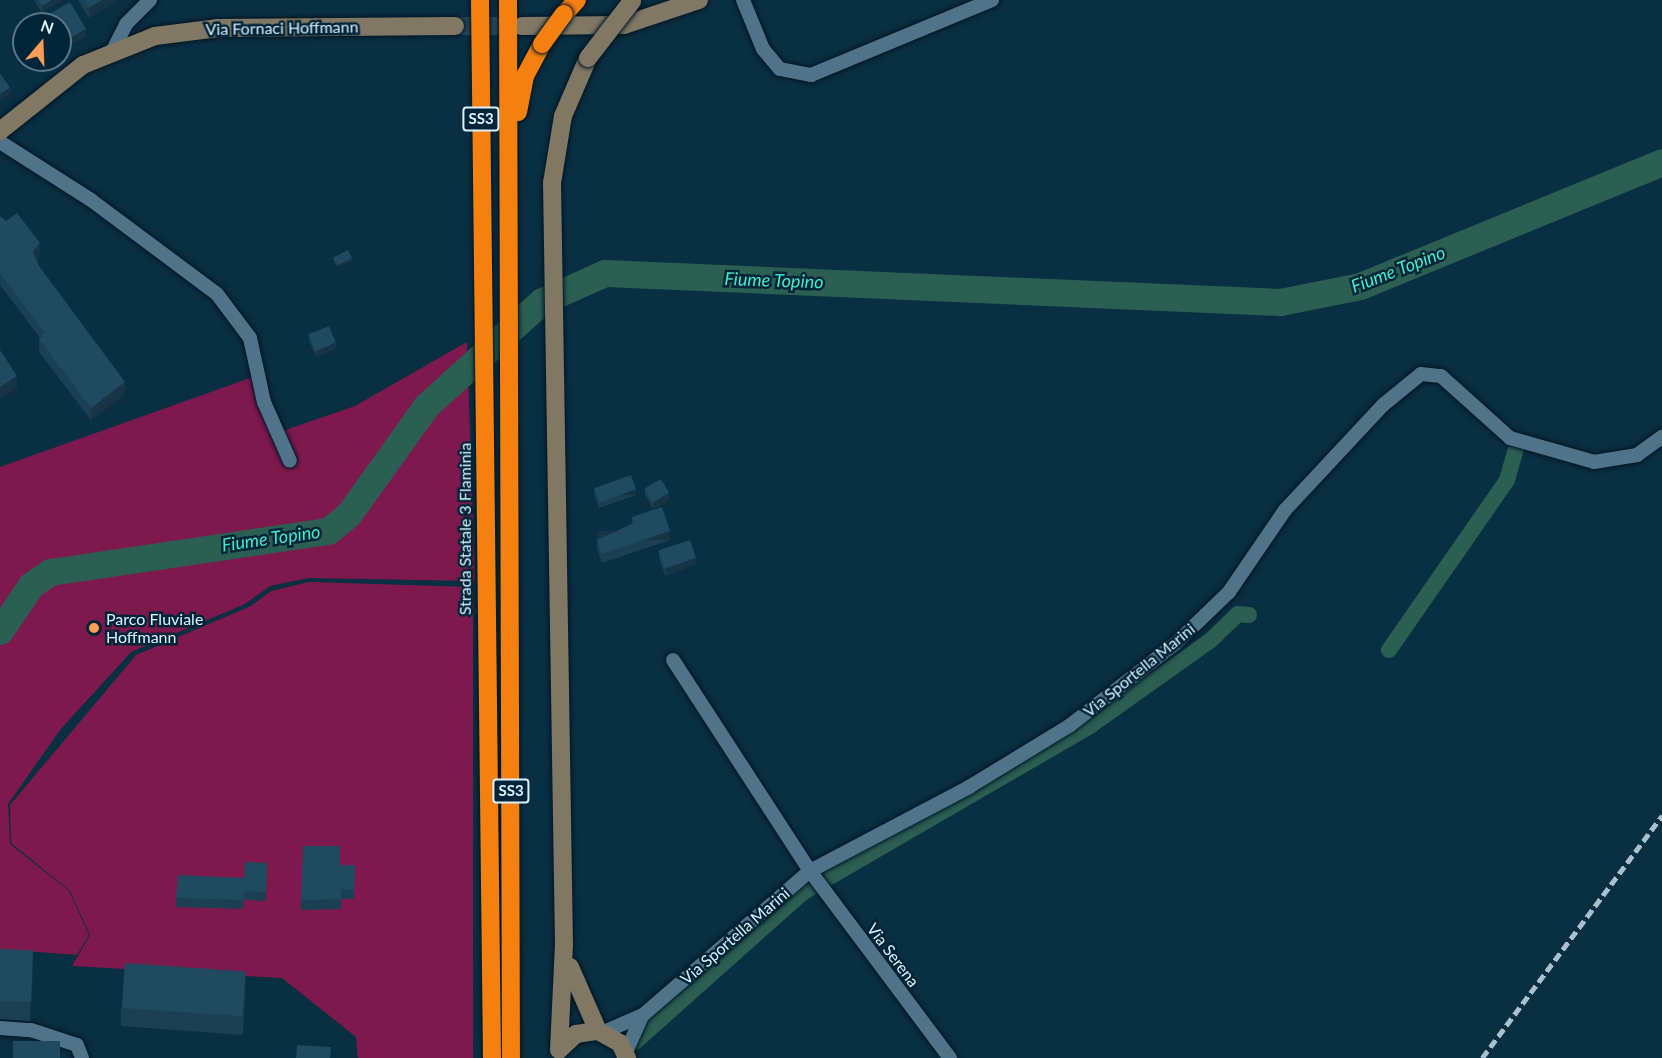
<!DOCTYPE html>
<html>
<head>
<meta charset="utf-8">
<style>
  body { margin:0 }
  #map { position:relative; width:1662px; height:1058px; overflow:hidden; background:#092f42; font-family:Lato,sans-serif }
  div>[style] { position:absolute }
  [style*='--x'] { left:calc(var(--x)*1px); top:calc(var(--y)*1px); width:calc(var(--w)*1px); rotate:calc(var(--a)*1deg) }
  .green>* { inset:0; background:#7e194d }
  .canal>* { height:16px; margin:-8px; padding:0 8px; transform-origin:8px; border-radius:8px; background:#2b5f52 }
  .river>* { height:27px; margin:-13.5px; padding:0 13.5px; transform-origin:13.5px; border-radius:13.5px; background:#2b5f52 }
  .secondary-tunnel>* { height:18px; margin-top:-9px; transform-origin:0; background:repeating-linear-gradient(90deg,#294c5e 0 18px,transparent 0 27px) }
  .roads { filter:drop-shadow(0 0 2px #001724) drop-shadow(0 0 2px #001724) }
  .street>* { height:14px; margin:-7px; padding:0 7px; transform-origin:7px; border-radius:7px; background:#4f748a }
  .secondary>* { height:18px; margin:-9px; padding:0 9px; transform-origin:9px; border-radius:9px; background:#807865 }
  .highway>* { height:18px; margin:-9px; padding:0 9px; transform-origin:9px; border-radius:9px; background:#f48010 }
  .rail>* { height:4.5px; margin-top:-2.25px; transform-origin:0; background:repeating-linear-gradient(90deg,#a9c1cf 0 9px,transparent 0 13.5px) }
  .bridges { filter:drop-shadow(0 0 2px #001724) drop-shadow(0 0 2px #001724) }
  .secondary-bridge>* { height:18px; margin:-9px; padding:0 9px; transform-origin:9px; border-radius:9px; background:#807865 }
  .highway-bridge>* { height:18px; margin:-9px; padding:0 9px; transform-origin:9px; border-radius:9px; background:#f48010 }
  .wall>* { inset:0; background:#1b4053 }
  .shaded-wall>* { inset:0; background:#163443; transform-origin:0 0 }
  .building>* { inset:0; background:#1f4a60; transform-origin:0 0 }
  .dots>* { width:16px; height:16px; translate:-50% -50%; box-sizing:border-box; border:3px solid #002538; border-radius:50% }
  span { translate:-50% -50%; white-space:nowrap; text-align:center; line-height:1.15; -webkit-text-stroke:5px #002538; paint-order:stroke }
  .shield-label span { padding:2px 4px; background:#002538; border:2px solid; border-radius:4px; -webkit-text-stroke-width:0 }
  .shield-label { font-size:15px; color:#ddf1fd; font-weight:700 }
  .street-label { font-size:16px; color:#ddf1fd }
  .poi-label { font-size:16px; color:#ddf1fd }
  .left { translate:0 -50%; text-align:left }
  .water-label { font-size:18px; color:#41ebc7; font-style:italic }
  .north { position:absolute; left:12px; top:12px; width:60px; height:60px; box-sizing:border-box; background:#002538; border:2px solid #587787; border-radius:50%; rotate:19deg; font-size:16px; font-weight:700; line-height:24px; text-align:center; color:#ddf1fd }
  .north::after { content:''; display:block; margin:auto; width:21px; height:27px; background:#fd9c56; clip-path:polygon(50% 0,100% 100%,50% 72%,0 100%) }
</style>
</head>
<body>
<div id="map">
  <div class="green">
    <i style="clip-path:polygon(467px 342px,475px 581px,309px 578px,270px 586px,245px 604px,131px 652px,60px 730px,8px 804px,10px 844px,69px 891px,89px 935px,77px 955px,0 949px,0 467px,253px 377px,271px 435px,355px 406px)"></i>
    <i style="clip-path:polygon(309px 582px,473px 587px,473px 1058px,358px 1058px,356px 1037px,282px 978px,72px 966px,90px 935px,70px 891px,11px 843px,10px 805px,136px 655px,251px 606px,271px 591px)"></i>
  </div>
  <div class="canal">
    <i style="--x:1389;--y:650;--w:207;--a:-55.2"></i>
    <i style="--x:1507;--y:480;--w:32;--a:-74"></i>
    <i style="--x:635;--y:1042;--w:224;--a:-41.7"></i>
    <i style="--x:802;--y:893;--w:333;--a:-30.1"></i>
    <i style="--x:1090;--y:726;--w:148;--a:-35.4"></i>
    <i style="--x:1211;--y:640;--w:37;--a:-44"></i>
    <i style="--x:1238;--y:614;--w:11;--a:5"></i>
  </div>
  <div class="river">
    <i style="--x:0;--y:631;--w:55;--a:-56"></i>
    <i style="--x:31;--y:585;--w:23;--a:-34"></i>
    <i style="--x:50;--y:572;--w:281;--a:-8.4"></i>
    <i style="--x:328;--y:531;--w:26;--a:-39"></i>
    <i style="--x:348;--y:515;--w:134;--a:-54.4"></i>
    <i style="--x:426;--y:406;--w:156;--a:-42.2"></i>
    <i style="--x:542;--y:301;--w:69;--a:-24"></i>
    <i style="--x:605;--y:273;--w:676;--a:2.46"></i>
    <i style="--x:1280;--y:302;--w:82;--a:-11.3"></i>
    <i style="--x:1360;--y:286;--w:326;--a:-22.3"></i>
  </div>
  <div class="secondary-tunnel">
    <i style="--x:455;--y:26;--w:67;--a:0"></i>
  </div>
  <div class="roads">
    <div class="street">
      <i style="--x:743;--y:0;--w:53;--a:67.8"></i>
      <i style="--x:763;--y:49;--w:26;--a:50"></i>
      <i style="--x:780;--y:69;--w:32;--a:11"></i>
      <i style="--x:811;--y:75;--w:196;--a:-22.5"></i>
      <i style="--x:113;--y:50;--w:29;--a:-63"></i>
      <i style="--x:126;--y:24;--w:34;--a:-45"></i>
      <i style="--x:0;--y:142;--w:108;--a:32.5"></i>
      <i style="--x:91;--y:200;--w:157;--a:36.7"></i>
      <i style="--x:217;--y:294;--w:55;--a:53.1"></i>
      <i style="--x:250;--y:338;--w:66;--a:77.7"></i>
      <i style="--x:264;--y:402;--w:64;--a:66.2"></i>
      <i style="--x:673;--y:660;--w:252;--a:57"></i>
      <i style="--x:810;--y:871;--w:234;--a:53.2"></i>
      <i style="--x:0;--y:1028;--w:31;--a:4"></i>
      <i style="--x:31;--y:1030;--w:48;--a:18.1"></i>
      <i style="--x:77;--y:1045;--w:14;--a:69"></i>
      <i style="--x:604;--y:1032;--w:43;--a:-23.6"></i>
      <i style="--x:643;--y:1015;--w:221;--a:-40.8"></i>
      <i style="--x:810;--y:871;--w:180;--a:-27.8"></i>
      <i style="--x:969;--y:787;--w:117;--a:-31.4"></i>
      <i style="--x:1069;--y:726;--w:134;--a:-37.7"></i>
      <i style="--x:1175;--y:644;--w:75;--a:-43.9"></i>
      <i style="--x:1229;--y:592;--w:99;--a:-55.7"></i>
      <i style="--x:1285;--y:510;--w:144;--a:-47"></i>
      <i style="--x:1383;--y:405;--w:49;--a:-39.2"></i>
      <i style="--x:1421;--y:374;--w:20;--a:6"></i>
      <i style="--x:1441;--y:376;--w:93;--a:41.9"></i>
      <i style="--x:1510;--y:438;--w:87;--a:15.9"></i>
      <i style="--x:1594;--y:462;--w:44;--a:-9.2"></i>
      <i style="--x:1637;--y:455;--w:31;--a:-36"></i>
      <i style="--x:626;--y:1052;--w:39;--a:-66"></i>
    </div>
    <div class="secondary">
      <i style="--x:522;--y:26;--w:102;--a:-0.6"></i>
      <i style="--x:624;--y:25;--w:79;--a:-18.4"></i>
      <i style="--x:0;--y:131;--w:106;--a:-38.5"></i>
      <i style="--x:83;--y:65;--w:78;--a:-21.9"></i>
      <i style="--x:155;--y:36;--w:64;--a:-7.2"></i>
      <i style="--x:218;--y:28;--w:237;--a:-0.5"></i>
      <i style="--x:570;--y:967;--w:70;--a:66.4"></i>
      <i style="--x:560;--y:1049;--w:22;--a:-43"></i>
      <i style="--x:576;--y:1034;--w:22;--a:-8"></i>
      <i style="--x:598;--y:1031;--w:25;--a:29"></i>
      <i style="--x:620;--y:1043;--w:17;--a:65"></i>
      <i style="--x:559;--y:1050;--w:105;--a:-87.3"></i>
      <i style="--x:564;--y:945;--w:762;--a:-90.9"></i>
      <i style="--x:552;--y:183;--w:68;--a:-80.7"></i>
      <i style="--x:563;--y:116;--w:63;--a:-66.7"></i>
    </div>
    <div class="highway">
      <i style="--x:480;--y:0;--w:1058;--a:89.35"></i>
      <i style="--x:508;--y:0;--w:1058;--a:89.84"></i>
      <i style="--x:564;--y:14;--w:19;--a:-47"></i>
      <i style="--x:518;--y:112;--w:37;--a:-79"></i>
      <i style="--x:525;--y:76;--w:36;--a:-62"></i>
    </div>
  </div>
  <div class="rail">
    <i style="--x:1482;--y:1058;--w:302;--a:-53.4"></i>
  </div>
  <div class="bridges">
    <div class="secondary-bridge">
      <i style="--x:588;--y:58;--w:72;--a:-52.3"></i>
    </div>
    <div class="highway-bridge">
      <i style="--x:542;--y:44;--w:37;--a:-54"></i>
    </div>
  </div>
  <div class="wall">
    <i style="clip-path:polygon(34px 0,62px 0,42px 13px)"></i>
    <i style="clip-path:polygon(78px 0,117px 0,89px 18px)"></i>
    <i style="clip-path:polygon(46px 16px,86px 36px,61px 50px,60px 48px,60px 24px,47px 24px,46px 22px)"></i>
    <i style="clip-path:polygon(0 216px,40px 255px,37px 260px,39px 266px,125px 395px,91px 420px,39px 352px,39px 339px,40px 338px,0 285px)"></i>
    <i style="clip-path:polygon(309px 334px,336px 349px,316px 357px,309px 340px)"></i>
    <i style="clip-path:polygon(594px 488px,636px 495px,599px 508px,594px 494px)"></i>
    <i style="clip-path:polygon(645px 489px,669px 500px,653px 509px,645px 495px)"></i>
    <i style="clip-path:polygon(632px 517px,670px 540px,602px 563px,597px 549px,597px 540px,632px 524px)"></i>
    <i style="clip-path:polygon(659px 551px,696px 564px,665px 576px,659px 557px)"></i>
    <i style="clip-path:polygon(267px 863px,266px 901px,244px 900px,243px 909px,176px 907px,176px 898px,244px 878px)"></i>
    <i style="clip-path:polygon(340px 865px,355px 865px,354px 899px,341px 899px,341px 909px,301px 910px,301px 900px)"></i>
    <i style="clip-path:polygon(0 949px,33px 969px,30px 1021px,0 1019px)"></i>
    <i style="clip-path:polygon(246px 990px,243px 1035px,121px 1026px,121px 1008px)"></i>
  </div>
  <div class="shaded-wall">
    <i style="clip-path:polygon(52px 0,62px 0,42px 13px,42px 6px)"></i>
    <i style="clip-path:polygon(102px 0,117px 0,89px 18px,89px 8px)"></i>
    <i style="clip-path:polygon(86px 29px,86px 36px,61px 50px,61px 43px)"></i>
    <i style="clip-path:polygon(10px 88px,10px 94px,0 100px,0 94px)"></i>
    <i style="clip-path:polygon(40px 243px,40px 255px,33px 264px,33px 252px)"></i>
    <i style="clip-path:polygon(352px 258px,352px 261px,337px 268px,337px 265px)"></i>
    <i style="clip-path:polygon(336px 343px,336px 349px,316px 357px,316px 351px)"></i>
    <i style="clip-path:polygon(17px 376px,17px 388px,0 400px,0 387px)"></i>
    <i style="clip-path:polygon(125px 382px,125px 395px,91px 420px,91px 408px)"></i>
    <i style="left:636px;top:489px;width:6px;height:39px;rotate:90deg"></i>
    <i style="clip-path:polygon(669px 493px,669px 500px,653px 509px,653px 503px)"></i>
    <i style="left:670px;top:531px;width:9px;height:72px;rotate:90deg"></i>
    <i style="clip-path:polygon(696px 558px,696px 564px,665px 576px,665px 569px)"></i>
    <i style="clip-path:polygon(33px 950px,33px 969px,30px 1021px,30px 1003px)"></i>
    <i style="clip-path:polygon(246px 972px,246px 990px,243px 1035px,243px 1017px)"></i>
  </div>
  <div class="building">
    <i style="clip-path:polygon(38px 0,52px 0,42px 6px)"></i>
    <i style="clip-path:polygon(84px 0,102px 0,89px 8px)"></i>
    <i style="clip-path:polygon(70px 2px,86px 29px,61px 43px,60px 42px,60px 24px,50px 24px,46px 16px)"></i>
    <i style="clip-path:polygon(0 73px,10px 88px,0 94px)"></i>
    <i style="clip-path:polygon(17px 213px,40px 243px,33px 252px,39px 266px,125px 382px,91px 408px,39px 339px,45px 333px,0 273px,0 216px,6px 221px)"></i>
    <i style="left:348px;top:250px;width:9px;height:17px;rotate:63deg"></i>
    <i style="left:329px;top:326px;width:18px;height:22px;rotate:68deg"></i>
    <i style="clip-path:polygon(0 350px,17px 376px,0 387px)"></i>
    <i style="left:631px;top:475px;width:15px;height:39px;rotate:70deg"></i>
    <i style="left:661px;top:479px;width:16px;height:19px;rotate:60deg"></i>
    <i style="clip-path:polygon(662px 507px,670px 531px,602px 554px,597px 540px,634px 523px,632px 517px)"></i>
    <i style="left:690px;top:540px;width:19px;height:33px;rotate:72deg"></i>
    <i style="clip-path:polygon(303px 846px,340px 846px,340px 865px,355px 865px,354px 890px,341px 889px,341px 899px,301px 900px)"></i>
    <i style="clip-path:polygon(245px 862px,267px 863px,266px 892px,244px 891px,243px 900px,176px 898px,178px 875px,244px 878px)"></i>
    <i style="left:0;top:949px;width:33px;height:52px;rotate:2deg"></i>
    <i style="left:125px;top:963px;width:121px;height:45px;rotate:4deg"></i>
    <i style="left:13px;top:1041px;width:47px;height:17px"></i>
    <i style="clip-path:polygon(297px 1045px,331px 1047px,330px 1058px,296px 1058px)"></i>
  </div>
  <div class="dots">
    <i style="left:94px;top:628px;background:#fd9c56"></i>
  </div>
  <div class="shield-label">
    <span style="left:481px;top:119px">SS3</span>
    <span style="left:511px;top:791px">SS3</span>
  </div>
  <div class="street-label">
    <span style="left:282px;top:28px;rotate:-1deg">Via Fornaci Hoffmann</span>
    <span style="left:465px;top:529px;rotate:-90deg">Strada Statale 3 Flaminia</span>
    <span style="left:1139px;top:670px;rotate:-39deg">Via Sportella Marini</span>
    <span style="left:735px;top:936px;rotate:-41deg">Via Sportella Marini</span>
    <span style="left:893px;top:955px;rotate:53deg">Via Serena</span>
  </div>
  <div class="poi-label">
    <span class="left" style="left:106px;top:628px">Parco Fluviale<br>Hoffmann</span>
  </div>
  <div class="water-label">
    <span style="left:1398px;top:269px;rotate:-21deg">Fiume Topino</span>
    <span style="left:774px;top:280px;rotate:2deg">Fiume Topino</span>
    <span style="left:271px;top:538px;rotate:-8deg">Fiume Topino</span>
  </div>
  <div class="north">N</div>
</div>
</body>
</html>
